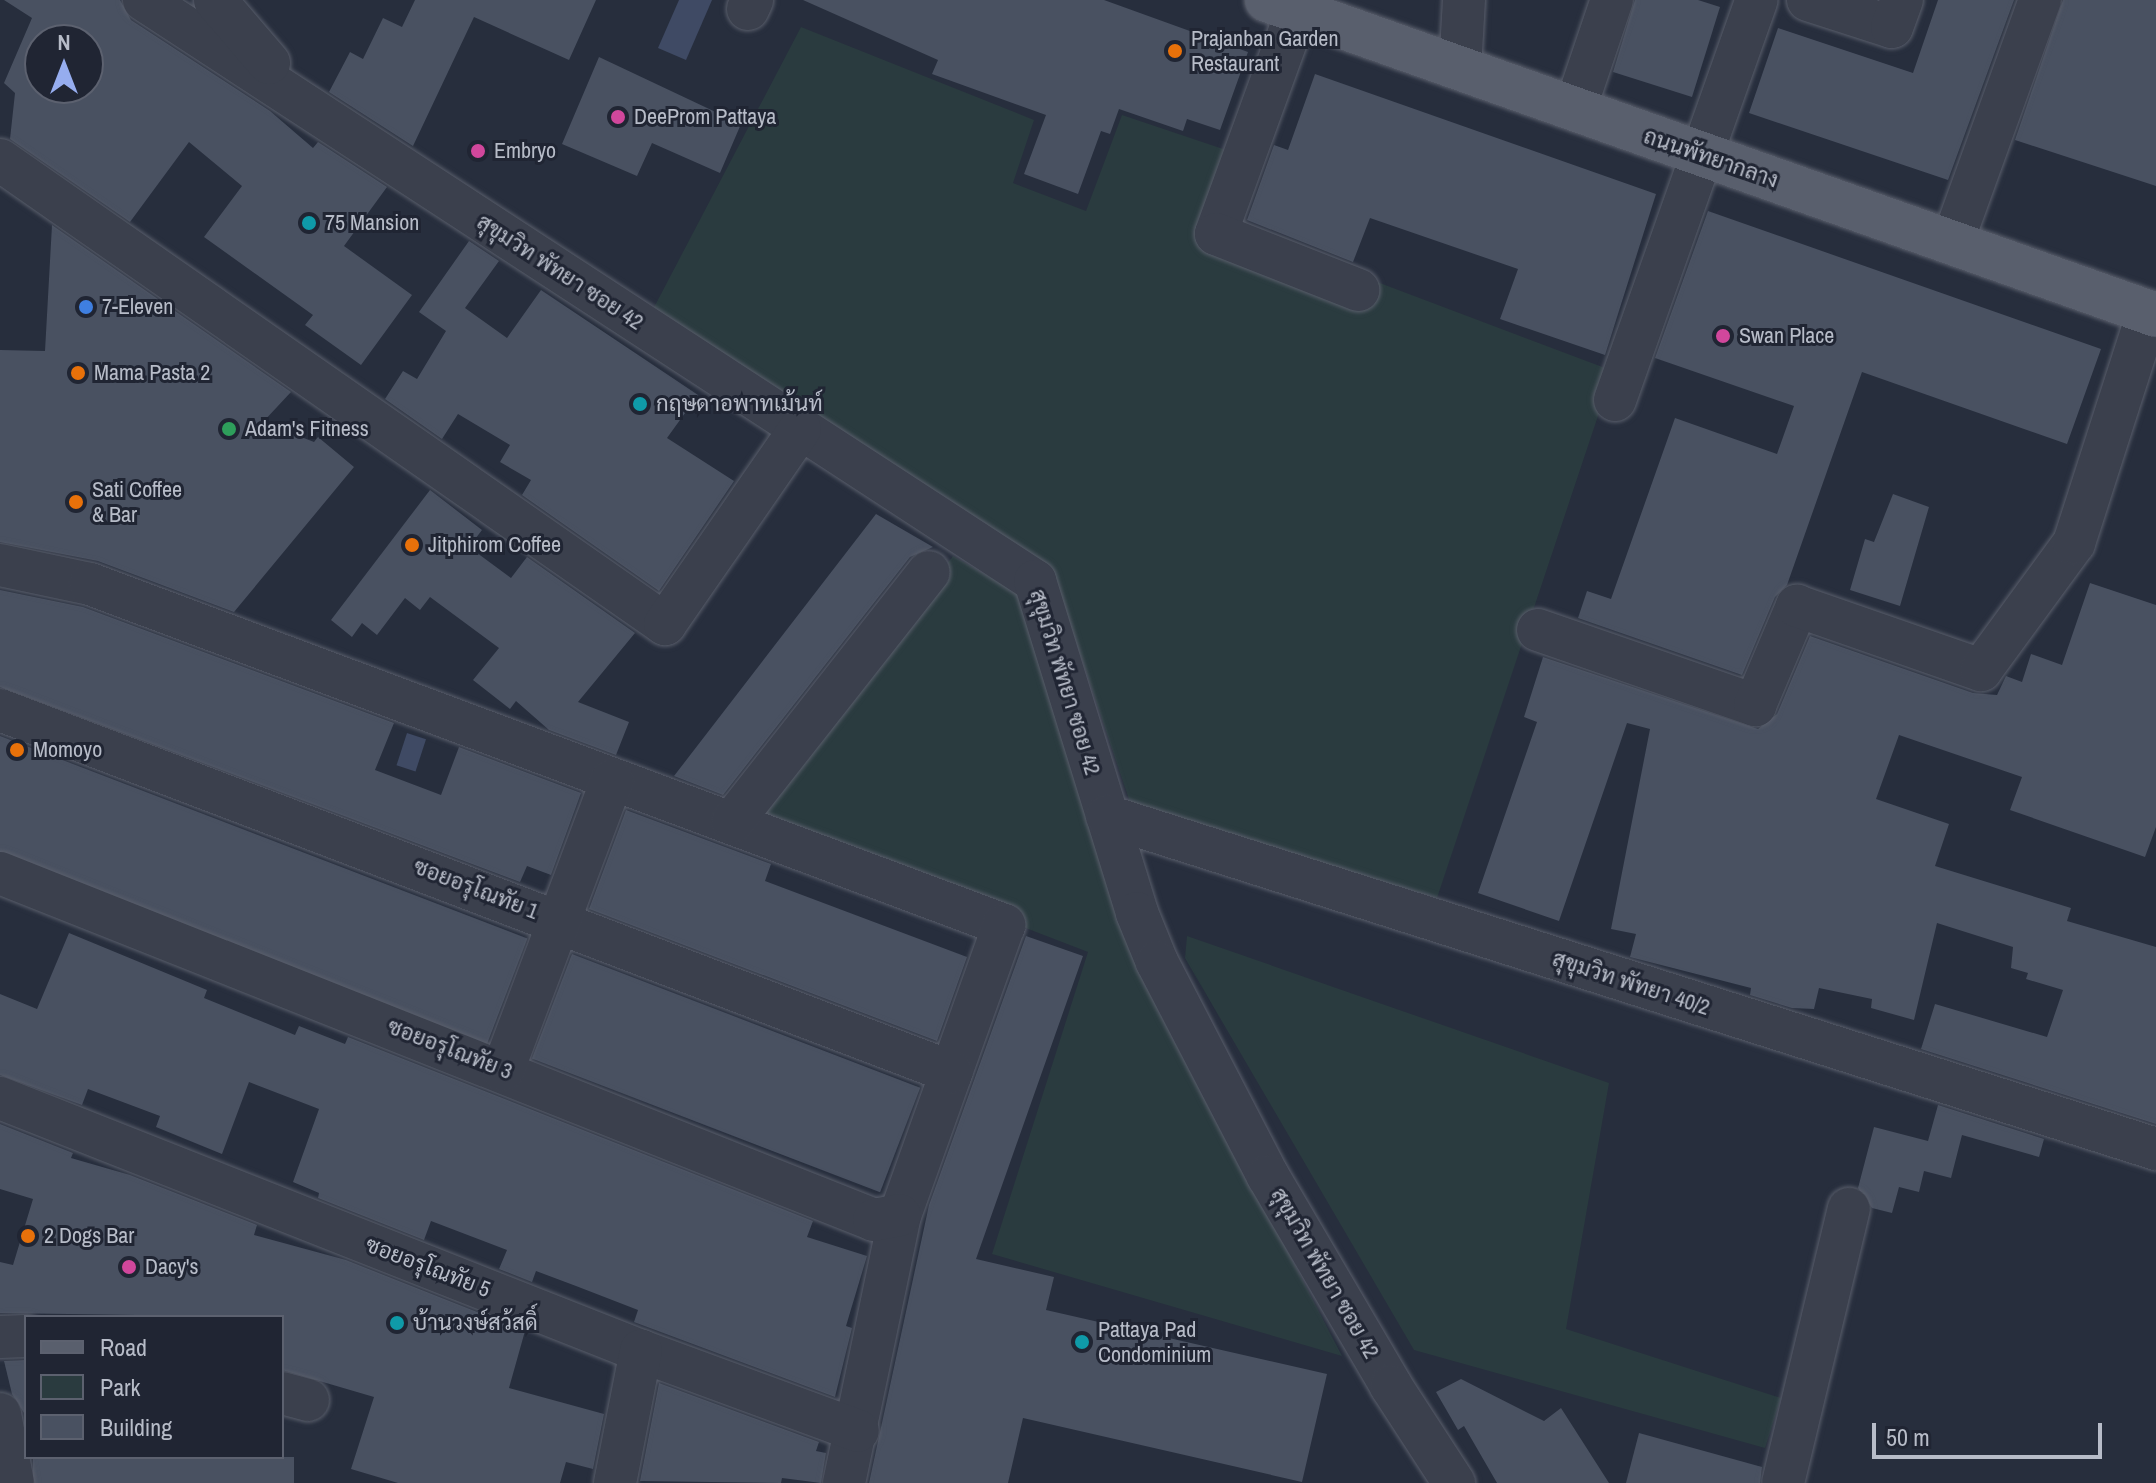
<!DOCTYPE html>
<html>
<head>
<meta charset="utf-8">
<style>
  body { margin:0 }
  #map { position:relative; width:2156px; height:1483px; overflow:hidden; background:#272e3d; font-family:"Archivo Narrow",Sarabun,sans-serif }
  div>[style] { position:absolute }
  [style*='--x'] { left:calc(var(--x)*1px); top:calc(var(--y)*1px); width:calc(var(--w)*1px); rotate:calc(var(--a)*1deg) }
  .green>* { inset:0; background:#2a3b3f }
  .water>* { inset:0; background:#3f4a64; transform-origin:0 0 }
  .building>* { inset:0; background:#495161; transform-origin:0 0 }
  .roads { filter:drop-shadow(0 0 2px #595e6b) drop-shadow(0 0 2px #595e6b) }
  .minor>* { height:42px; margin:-21px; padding:0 21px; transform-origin:21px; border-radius:21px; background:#3b404d }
  .major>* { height:44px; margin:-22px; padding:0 22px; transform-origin:22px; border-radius:22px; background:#595f6d }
  .dots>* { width:22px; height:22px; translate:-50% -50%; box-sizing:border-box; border:4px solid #202533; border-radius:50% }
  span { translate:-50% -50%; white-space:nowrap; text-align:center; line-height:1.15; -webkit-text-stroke:6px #202533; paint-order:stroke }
  .poi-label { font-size:22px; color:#b7bcc8 }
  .left { translate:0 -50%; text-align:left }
  .street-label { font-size:22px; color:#b7bcc8 }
  .legend { position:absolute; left:24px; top:1315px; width:260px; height:144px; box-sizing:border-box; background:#202533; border:2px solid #5c616f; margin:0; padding:10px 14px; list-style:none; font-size:24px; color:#b7bcc8 }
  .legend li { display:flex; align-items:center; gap:16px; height:40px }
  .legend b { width:40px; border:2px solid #5c616f }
  .north { position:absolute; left:24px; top:24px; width:80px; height:80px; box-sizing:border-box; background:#202533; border:2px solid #5c616f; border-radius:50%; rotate:0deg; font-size:22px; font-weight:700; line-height:32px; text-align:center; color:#b7bcc8 }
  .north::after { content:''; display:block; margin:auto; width:28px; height:36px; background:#96adef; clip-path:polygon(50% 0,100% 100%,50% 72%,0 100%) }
  .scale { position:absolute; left:1872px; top:1423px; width:230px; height:36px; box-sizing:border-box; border:4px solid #b7bcc8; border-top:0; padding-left:10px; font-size:24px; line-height:28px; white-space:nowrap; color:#b7bcc8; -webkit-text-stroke:6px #202533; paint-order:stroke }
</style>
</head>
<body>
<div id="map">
  <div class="green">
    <i style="clip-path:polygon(801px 27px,1034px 120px,1013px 183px,1086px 211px,1122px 115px,1232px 152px,1205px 217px,1613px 371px,1437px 898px,1131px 805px,1051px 568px,650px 315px)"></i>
    <i style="clip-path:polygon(953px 556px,1018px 593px,1123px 934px,1342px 1356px,992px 1254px,1088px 952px,749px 821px)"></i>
    <i style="clip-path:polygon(1187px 936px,1609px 1083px,1566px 1329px,1781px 1398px,1765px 1448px,1414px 1350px,1185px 958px)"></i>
  </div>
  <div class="water">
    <i style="clip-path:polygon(679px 0,712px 0,686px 60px,658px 48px)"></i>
    <i style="left:407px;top:733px;width:20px;height:34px;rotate:18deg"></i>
  </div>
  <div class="building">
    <i style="clip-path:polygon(evenodd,4px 0,120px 0,131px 20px,270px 111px,313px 148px,318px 142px,387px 187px,344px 246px,412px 295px,361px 365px,305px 325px,313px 315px,204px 237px,242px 186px,189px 142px,130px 222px,10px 139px,15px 93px,4px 83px,32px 18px,4px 0,40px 40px,88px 40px,88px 88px,40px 88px,40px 40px)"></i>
    <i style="clip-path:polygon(415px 0,596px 0,569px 60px,474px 17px,413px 146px,329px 92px,350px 52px,363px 59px,383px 18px,402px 27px)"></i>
    <i style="clip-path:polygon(803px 0,1104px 0,1248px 52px,1220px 130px,1187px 119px,1183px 131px,1119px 109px,1110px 134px,1101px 131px,1078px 194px,1024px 174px,1046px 115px,932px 74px,938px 60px)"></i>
    <i style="clip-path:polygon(1635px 0,1698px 0,1720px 7px,1692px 97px,1613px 72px)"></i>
    <i style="clip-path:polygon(1938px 0,2014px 0,1948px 180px,1749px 113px,1778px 28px,1913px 73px)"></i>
    <i style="clip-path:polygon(2063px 0,2156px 0,2156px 186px,2015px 140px)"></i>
    <i style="clip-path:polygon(599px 57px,741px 124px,720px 173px,652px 143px,637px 176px,562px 144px)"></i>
    <i style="clip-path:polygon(1315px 74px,1656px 194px,1605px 355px,1500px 319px,1518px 269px,1370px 218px,1353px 262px,1247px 220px,1274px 145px,1288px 150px)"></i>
    <i style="clip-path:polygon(1708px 211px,2101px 349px,2067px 444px,1862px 372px,1787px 585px,1775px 597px,1742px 675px,1578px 618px,1587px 591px,1611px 599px,1675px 418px,1777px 454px,1794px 406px,1655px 358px)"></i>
    <i style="clip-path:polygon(52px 225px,291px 392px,263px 422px,314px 442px,318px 437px,354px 467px,234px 612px,98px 561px,0 542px,0 350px,45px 351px)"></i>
    <i style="clip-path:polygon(469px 241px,499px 261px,465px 308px,507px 338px,541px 290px,698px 395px,667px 438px,734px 481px,659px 591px,522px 495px,531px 480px,500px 462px,510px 445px,458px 414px,442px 439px,385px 399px,403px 371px,417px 379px,446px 331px,419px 312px)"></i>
    <i style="clip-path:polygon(430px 490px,482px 530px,469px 547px,511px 578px,527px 557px,635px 633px,578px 702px,629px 722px,616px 755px,549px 730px,516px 701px,510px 709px,473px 680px,499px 648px,430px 597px,420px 610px,405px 598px,377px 635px,362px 623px,352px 637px,331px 620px)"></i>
    <i style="clip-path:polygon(1893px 494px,1929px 507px,1900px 606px,1850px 590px,1865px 539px,1874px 542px)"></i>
    <i style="clip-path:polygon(876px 514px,933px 547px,910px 557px,723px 795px,674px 776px)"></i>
    <i style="clip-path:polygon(2090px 583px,2156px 605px,2156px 827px,2145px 857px,2010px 810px,2022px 777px,1899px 735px,1876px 799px,1949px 824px,1935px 866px,2071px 908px,2067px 921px,2156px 947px,2156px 1124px,1921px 1049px,1935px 1004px,2047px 1037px,2063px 990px,2026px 979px,2028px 973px,2011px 968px,2013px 947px,1937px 923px,1914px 1020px,1871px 1008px,1872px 999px,1819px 988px,1814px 1009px,1792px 1008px,1750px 995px,1751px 988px,1630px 957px,1636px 934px,1611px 929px,1650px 729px,1627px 723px,1559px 921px,1478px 893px,1537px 722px,1524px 717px,1543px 657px,1758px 729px,1777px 714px,1810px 636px,1973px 693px,1997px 695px,2006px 676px,2022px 682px,2031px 654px,2062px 665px)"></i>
    <i style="clip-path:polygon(0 590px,83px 607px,394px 723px,375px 770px,441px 795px,459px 747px,581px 793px,551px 875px,527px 866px,520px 882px,0 687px)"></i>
    <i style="left:0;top:736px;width:565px;height:114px;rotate:21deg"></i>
    <i style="clip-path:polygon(626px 810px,771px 864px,765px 881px,967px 957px,937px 1041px,589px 909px)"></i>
    <i style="clip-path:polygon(69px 933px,207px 990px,204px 998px,295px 1035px,299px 1026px,345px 1044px,348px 1037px,813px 1221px,807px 1237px,867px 1256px,846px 1326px,852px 1328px,835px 1397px,634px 1322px,638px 1310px,576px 1286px,536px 1271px,532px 1282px,499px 1269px,507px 1250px,431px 1221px,424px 1240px,318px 1198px,319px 1193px,293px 1182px,319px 1109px,249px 1082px,222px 1154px,156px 1127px,160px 1116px,88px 1089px,82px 1105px,0 1075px,0 994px,37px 1009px)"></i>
    <i style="clip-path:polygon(1026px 936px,1083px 956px,976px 1259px,1054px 1277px,1046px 1310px,1327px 1374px,1302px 1482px,1023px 1418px,1008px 1483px,869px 1483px,929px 1205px)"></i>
    <i style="left:572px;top:954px;width:373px;height:112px;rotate:21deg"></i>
    <i style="clip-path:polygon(1938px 1105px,2044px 1139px,2039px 1157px,1962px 1135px,1951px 1178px,1924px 1171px,1919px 1192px,1899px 1187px,1892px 1213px,1872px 1208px,1858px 1188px,1874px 1127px,1928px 1141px)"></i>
    <i style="clip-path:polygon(0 1124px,73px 1153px,71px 1158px,130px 1175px,257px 1225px,254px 1235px,346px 1260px,525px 1331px,509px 1388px,604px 1414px,593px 1469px,566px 1462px,560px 1483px,398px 1483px,351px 1469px,374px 1397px,282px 1370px,282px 1317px,0 1313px,0 1262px,13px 1265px,33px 1199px,0 1189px)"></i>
    <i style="clip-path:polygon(26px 1360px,26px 1413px,24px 1413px,12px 1394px,4px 1361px)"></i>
    <i style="clip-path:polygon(1461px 1379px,1544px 1421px,1561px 1408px,1609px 1483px,1497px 1483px,1464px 1426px,1458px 1430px,1436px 1392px)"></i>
    <i style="clip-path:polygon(659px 1383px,819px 1442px,816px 1451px,826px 1453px,821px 1483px,782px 1478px,781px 1483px,640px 1481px)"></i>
    <i style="clip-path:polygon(1639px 1433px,1762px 1467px,1760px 1483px,1626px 1483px)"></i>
    <i style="left:33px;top:1457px;width:261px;height:26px"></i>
  </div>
  <div class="roads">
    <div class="minor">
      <i style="--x:144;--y:0;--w:1064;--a:33.11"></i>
      <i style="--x:1035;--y:581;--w:347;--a:72.9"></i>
      <i style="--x:1137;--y:913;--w:53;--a:67.8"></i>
      <i style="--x:1157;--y:962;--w:241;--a:62.6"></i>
      <i style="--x:1268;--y:1176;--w:243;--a:59.6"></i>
      <i style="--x:1391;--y:1386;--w:116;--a:57"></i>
      <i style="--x:215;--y:0;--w:83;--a:49.4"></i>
      <i style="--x:1808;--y:0;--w:88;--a:17.8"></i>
      <i style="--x:1892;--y:27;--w:29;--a:-70"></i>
      <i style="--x:748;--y:9;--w:10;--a:-66"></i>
      <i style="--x:1297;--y:11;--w:237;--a:110"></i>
      <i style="--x:1216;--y:234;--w:153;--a:21.5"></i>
      <i style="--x:1460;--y:69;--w:69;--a:-86.7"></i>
      <i style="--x:1575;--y:109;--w:115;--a:-71.3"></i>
      <i style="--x:0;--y:160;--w:811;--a:34.91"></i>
      <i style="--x:665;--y:624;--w:237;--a:-55.3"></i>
      <i style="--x:1952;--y:243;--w:258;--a:-70.1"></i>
      <i style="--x:1615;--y:400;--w:424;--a:-70.5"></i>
      <i style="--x:0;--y:565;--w:92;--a:11.9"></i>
      <i style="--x:90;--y:584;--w:976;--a:20.46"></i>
      <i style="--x:1004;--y:925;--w:308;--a:109.7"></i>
      <i style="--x:900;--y:1215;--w:274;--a:101.8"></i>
      <i style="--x:1538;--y:630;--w:230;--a:19.1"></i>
      <i style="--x:1755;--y:705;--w:108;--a:-67"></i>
      <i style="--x:1797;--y:606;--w:195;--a:19.2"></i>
      <i style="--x:1981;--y:670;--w:157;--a:-53.8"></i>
      <i style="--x:2074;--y:543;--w:243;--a:-72.2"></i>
      <i style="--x:0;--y:710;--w:1018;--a:20.84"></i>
      <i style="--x:1107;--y:816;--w:1101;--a:17.61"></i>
      <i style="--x:732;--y:822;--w:318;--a:-51.8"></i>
      <i style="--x:0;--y:873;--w:940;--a:21.65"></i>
      <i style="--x:874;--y:1220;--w:26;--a:-11"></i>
      <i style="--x:503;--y:1070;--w:310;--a:-69.4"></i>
      <i style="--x:0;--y:1098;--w:689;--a:21.54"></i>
      <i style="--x:641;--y:1351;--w:231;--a:20.2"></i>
      <i style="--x:0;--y:1337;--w:26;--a:-2"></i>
      <i style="--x:282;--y:1393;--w:27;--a:15"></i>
      <i style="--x:0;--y:1414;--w:70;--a:79.3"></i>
      <i style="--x:615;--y:1483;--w:135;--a:-78.9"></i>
      <i style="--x:1783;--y:1483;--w:282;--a:-76.5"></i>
    </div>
    <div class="major">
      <i style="--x:1267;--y:0;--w:943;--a:19.51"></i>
    </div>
  </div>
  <div class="dots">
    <i style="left:1175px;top:51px;background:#e8710a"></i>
    <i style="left:618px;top:117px;background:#d1479c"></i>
    <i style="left:478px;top:151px;background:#d1479c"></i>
    <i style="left:309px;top:223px;background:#0f9aa8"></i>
    <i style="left:86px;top:307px;background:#3f7fe0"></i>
    <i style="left:1723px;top:336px;background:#d1479c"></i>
    <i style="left:78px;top:373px;background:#e8710a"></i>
    <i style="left:640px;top:404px;background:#0f9aa8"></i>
    <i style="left:229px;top:429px;background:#2e9e5b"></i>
    <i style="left:76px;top:502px;background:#e8710a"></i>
    <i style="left:412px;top:545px;background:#e8710a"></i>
    <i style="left:17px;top:750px;background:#e8710a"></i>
    <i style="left:28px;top:1236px;background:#e8710a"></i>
    <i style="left:129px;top:1267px;background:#d1479c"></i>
    <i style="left:397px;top:1323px;background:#0f9aa8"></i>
    <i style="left:1082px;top:1342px;background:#0f9aa8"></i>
  </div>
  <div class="poi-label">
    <span class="left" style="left:1191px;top:51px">Prajanban Garden<br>Restaurant</span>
    <span class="left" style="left:634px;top:117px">DeeProm Pattaya</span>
    <span class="left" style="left:494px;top:151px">Embryo</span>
    <span class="left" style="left:325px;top:223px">75 Mansion</span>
    <span class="left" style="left:102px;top:307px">7-Eleven</span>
    <span class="left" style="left:1739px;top:336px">Swan Place</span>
    <span class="left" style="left:94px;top:373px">Mama Pasta 2</span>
    <span class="left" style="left:656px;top:404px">กฤษดาอพาทเม้นท์</span>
    <span class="left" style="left:245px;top:429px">Adam's Fitness</span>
    <span class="left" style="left:92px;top:502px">Sati Coffee<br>&amp; Bar</span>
    <span class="left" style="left:428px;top:545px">Jitphirom Coffee</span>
    <span class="left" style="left:33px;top:750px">Momoyo</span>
    <span class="left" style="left:44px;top:1236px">2 Dogs Bar</span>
    <span class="left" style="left:145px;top:1267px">Dacy's</span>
    <span class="left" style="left:413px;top:1323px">บ้านวงษ์สว้สดิ์</span>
    <span class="left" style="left:1098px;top:1342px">Pattaya Pad<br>Condominium</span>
  </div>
  <div class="street-label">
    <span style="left:1711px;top:158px;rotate:19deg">ถนนพัทยากลาง</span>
    <span style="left:560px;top:272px;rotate:33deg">สุขุมวิท พัทยา ซอย 42</span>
    <span style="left:1065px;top:682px;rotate:73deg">สุขุมวิท พัทยา ซอย 42</span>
    <span style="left:476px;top:889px;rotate:21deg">ซอยอรุโณทัย 1</span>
    <span style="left:1631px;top:983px;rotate:18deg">สุขุมวิท พัทยา 40/2</span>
    <span style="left:450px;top:1049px;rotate:21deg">ซอยอรุโณทัย 3</span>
    <span style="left:428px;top:1267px;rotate:21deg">ซอยอรุโณทัย 5</span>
    <span style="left:1325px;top:1273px;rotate:60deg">สุขุมวิท พัทยา ซอย 42</span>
  </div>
  <ul class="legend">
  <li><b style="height:10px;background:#595f6d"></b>Road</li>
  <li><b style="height:22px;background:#2a3b3f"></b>Park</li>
  <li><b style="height:22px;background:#495161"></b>Building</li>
  </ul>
  <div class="north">N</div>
  <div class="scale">50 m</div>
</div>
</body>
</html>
